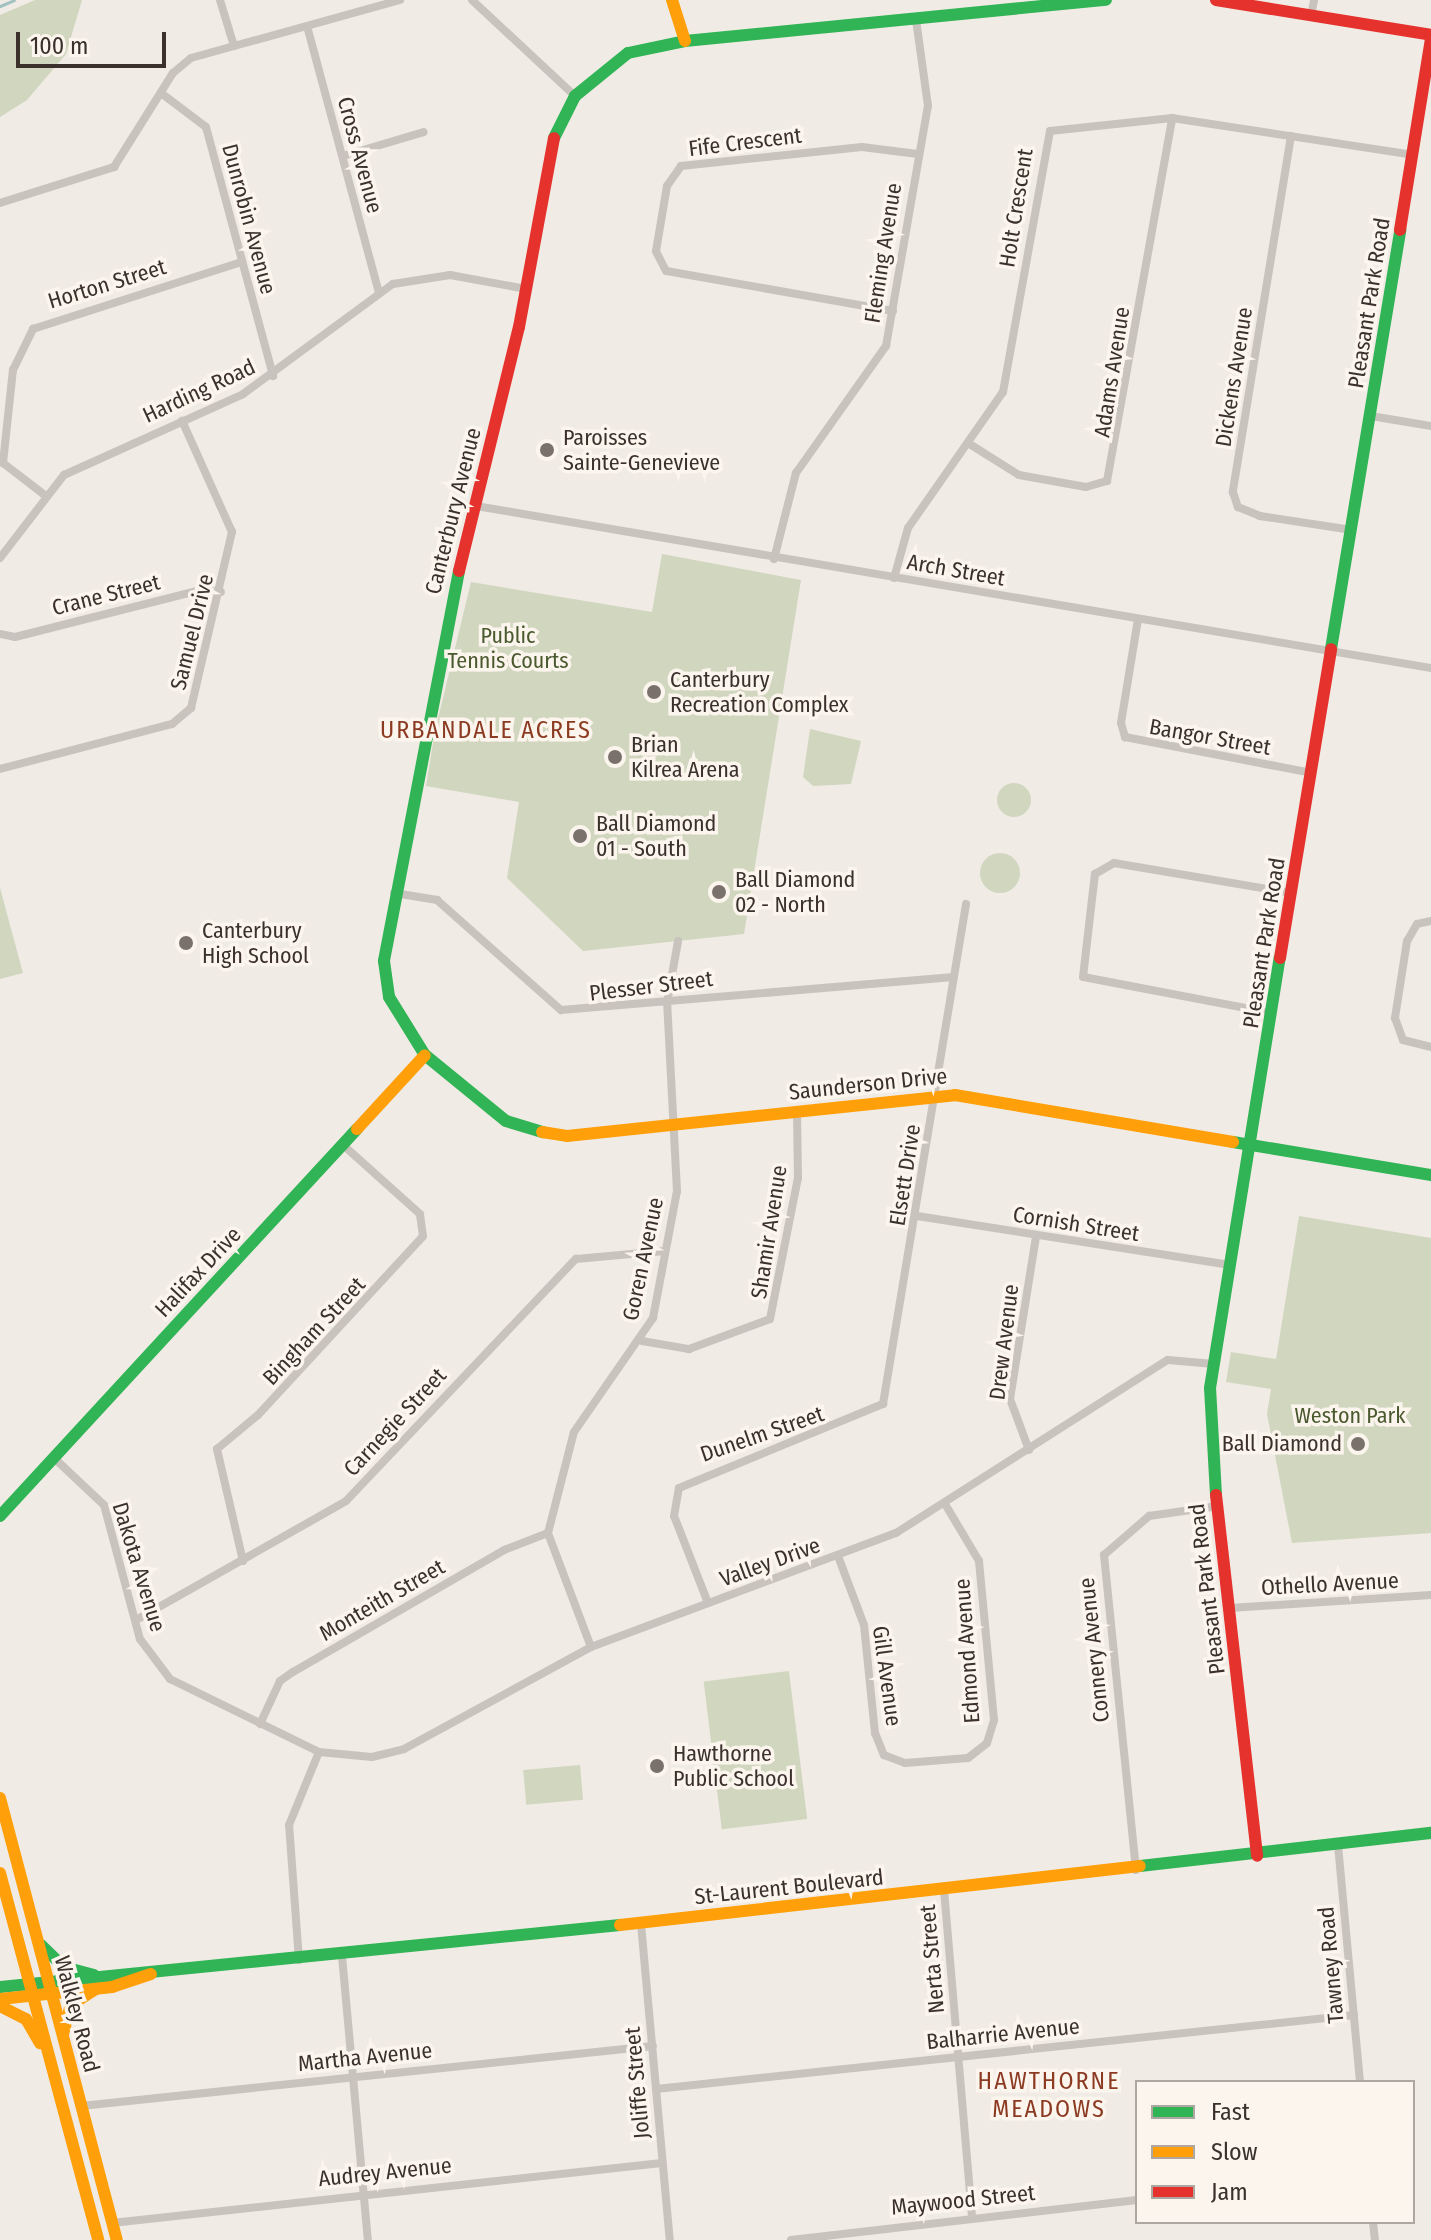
<!DOCTYPE html>
<html>
<head>
<meta charset="utf-8">
<style>
  body { margin:0 }
  #map { position:relative; width:1431px; height:2240px; overflow:hidden; background:#f0ebe5; font-family:"Fira Sans Condensed",sans-serif }
  div>[style] { position:absolute }
  [style*='--x'] { left:calc(var(--x)*1px); top:calc(var(--y)*1px); width:calc(var(--w)*1px); rotate:calc(var(--a)*1deg) }
  .green>* { inset:0; background:#d1d6bf; transform-origin:0 0 }
  .round { border-radius:50% }
  .stream>* { height:3px; margin:-1.5px; padding:0 1.5px; transform-origin:1.5px; border-radius:1.5px; background:#a1c2c1 }
  .street>* { height:8px; margin:-4px; padding:0 4px; transform-origin:4px; border-radius:4px; background:#c9c3be }
  .fast>* { height:12px; margin:-6px; padding:0 6px; transform-origin:6px; border-radius:6px; background:#30b455 }
  .slow>* { height:12px; margin:-6px; padding:0 6px; transform-origin:6px; border-radius:6px; background:#ff9f0a }
  .jam>* { height:12px; margin:-6px; padding:0 6px; transform-origin:6px; border-radius:6px; background:#e5322d }
  .dots>* { width:22px; height:22px; translate:-50% -50%; box-sizing:border-box; border:4px solid #fbf5ee; border-radius:50% }
  span { translate:-50% -50%; white-space:nowrap; text-align:center; line-height:1.15; -webkit-text-stroke:7px #fbf5ee; paint-order:stroke }
  .street-label { font-size:22px; color:#3b302b }
  .poi-label { font-size:22px; color:#3b302b }
  .left { translate:0 -50%; text-align:left }
  .right { translate:-100% -50%; text-align:right }
  .park-label { font-size:22px; color:#4a5a2e }
  .neighbourhood-label { font-size:24px; color:#8c3b22; letter-spacing:2px }
  .legend { position:absolute; left:1135px; top:2080px; width:280px; height:144px; box-sizing:border-box; background:#fbf5ee; border:2px solid #aea6a0; margin:0; padding:10px 14px; list-style:none; font-size:24px; color:#3b302b }
  .legend li { display:flex; align-items:center; gap:16px; height:40px }
  .legend b { width:40px; border:2px solid #aea6a0 }
  .scale { position:absolute; left:16px; top:32px; width:150px; height:36px; box-sizing:border-box; border:4px solid #3b302b; border-top:0; padding-left:10px; font-size:24px; line-height:28px; white-space:nowrap; color:#3b302b; -webkit-text-stroke:6px #fbf5ee; paint-order:stroke }
</style>
</head>
<body>
<div id="map">
  <div class="green">
    <i style="clip-path:polygon(35px 0,82px 0,66px 54px,27px 100px,0 117px,0 15px)"></i>
    <i style="clip-path:polygon(662px 554px,801px 580px,744px 934px,583px 951px,507px 878px,519px 802px,426px 786px,435px 731px,471px 582px,652px 612px)"></i>
    <i style="clip-path:polygon(810px 729px,861px 741px,851px 784px,813px 786px,803px 777px)"></i>
    <i class="round" style="left:997px;top:783px;width:34px;height:34px"></i>
    <i class="round" style="left:980px;top:853px;width:40px;height:40px"></i>
    <i style="clip-path:polygon(0 888px,23px 973px,0 979px)"></i>
    <i style="clip-path:polygon(1299px 1216px,1431px 1238px,1431px 1533px,1292px 1543px,1267px 1414px,1271px 1389px,1226px 1382px,1231px 1352px,1276px 1359px)"></i>
    <i style="left:789px;top:1671px;width:149px;height:86px;rotate:83deg"></i>
    <i style="left:580px;top:1765px;width:35px;height:57px;rotate:85deg"></i>
  </div>
  <div class="stream">
    <i style="--x:0;--y:6;--w:15;--a:-23"></i>
  </div>
  <div class="street">
    <i style="--x:220;--y:0;--w:48;--a:73.1"></i>
    <i style="--x:472;--y:0;--w:141;--a:43"></i>
    <i style="--x:1311;--y:16;--w:16;--a:-79"></i>
    <i style="--x:307;--y:26;--w:277;--a:74.9"></i>
    <i style="--x:161;--y:93;--w:56;--a:37.1"></i>
    <i style="--x:206;--y:127;--w:258;--a:74.9"></i>
    <i style="--x:1291;--y:136;--w:361;--a:99.3"></i>
    <i style="--x:1233;--y:492;--w:16;--a:72"></i>
    <i style="--x:1238;--y:507;--w:24;--a:22"></i>
    <i style="--x:1260;--y:516;--w:93;--a:8.7"></i>
    <i style="--x:343;--y:156;--w:84;--a:-16.5"></i>
    <i style="--x:0;--y:203;--w:120;--a:-17.5"></i>
    <i style="--x:114;--y:167;--w:111;--a:-57.9"></i>
    <i style="--x:173;--y:73;--w:23;--a:-40"></i>
    <i style="--x:191;--y:58;--w:217;--a:-15.5"></i>
    <i style="--x:893;--y:311;--w:230;--a:-170"></i>
    <i style="--x:666;--y:271;--w:22;--a:-117"></i>
    <i style="--x:656;--y:251;--w:66;--a:-80.4"></i>
    <i style="--x:667;--y:186;--w:24;--a:-55"></i>
    <i style="--x:681;--y:166;--w:182;--a:-6"></i>
    <i style="--x:862;--y:147;--w:56;--a:7.1"></i>
    <i style="--x:1371;--y:416;--w:61;--a:9.5"></i>
    <i style="--x:968;--y:443;--w:60;--a:32.1"></i>
    <i style="--x:1019;--y:475;--w:68;--a:10.2"></i>
    <i style="--x:1086;--y:487;--w:22;--a:-16"></i>
    <i style="--x:1107;--y:481;--w:369;--a:-79.8"></i>
    <i style="--x:46;--y:496;--w:54;--a:-142.5"></i>
    <i style="--x:3;--y:463;--w:94;--a:-83.9"></i>
    <i style="--x:13;--y:370;--w:46;--a:-64"></i>
    <i style="--x:33;--y:329;--w:219;--a:-17.8"></i>
    <i style="--x:476;--y:506;--w:969;--a:9.63"></i>
    <i style="--x:0;--y:558;--w:105;--a:-52.4"></i>
    <i style="--x:64;--y:475;--w:196;--a:-24.3"></i>
    <i style="--x:243;--y:394;--w:186;--a:-36.3"></i>
    <i style="--x:393;--y:284;--w:58;--a:-9"></i>
    <i style="--x:450;--y:275;--w:77;--a:10.4"></i>
    <i style="--x:774;--y:559;--w:89;--a:-75.7"></i>
    <i style="--x:796;--y:473;--w:156;--a:-54.7"></i>
    <i style="--x:886;--y:346;--w:244;--a:-80.1"></i>
    <i style="--x:928;--y:106;--w:88;--a:-97.9"></i>
    <i style="--x:894;--y:578;--w:52;--a:-74.4"></i>
    <i style="--x:908;--y:528;--w:166;--a:-55.1"></i>
    <i style="--x:1003;--y:392;--w:265;--a:-79.8"></i>
    <i style="--x:1050;--y:131;--w:123;--a:-6.1"></i>
    <i style="--x:1172;--y:118;--w:244;--a:8.7"></i>
    <i style="--x:1138;--y:619;--w:105;--a:99.3"></i>
    <i style="--x:1121;--y:723;--w:15;--a:74"></i>
    <i style="--x:1125;--y:737;--w:190;--a:10.9"></i>
    <i style="--x:0;--y:634;--w:15;--a:11"></i>
    <i style="--x:15;--y:637;--w:192;--a:-14.2"></i>
    <i style="--x:201;--y:590;--w:20;--a:6"></i>
    <i style="--x:0;--y:769;--w:178;--a:-14.7"></i>
    <i style="--x:172;--y:724;--w:25;--a:-40"></i>
    <i style="--x:191;--y:708;--w:181;--a:-76.9"></i>
    <i style="--x:232;--y:532;--w:122;--a:-114.2"></i>
    <i style="--x:394;--y:893;--w:44;--a:9.2"></i>
    <i style="--x:437;--y:900;--w:166;--a:41.6"></i>
    <i style="--x:561;--y:1010;--w:394;--a:-4.8"></i>
    <i style="--x:1431;--y:921;--w:14;--a:168"></i>
    <i style="--x:1417;--y:924;--w:20;--a:120"></i>
    <i style="--x:1407;--y:941;--w:78;--a:98.9"></i>
    <i style="--x:1395;--y:1018;--w:23;--a:70"></i>
    <i style="--x:1403;--y:1040;--w:29;--a:14"></i>
    <i style="--x:1272;--y:1013;--w:192;--a:-169.2"></i>
    <i style="--x:1083;--y:977;--w:104;--a:-83.4"></i>
    <i style="--x:1095;--y:874;--w:22;--a:-30"></i>
    <i style="--x:1114;--y:863;--w:181;--a:9.6"></i>
    <i style="--x:917;--y:1216;--w:317;--a:8.9"></i>
    <i style="--x:642;--y:1341;--w:48;--a:9.7"></i>
    <i style="--x:689;--y:1349;--w:86;--a:-20.3"></i>
    <i style="--x:770;--y:1319;--w:144;--a:-78.8"></i>
    <i style="--x:798;--y:1178;--w:67;--a:-90.9"></i>
    <i style="--x:1029;--y:1450;--w:54;--a:-110.4"></i>
    <i style="--x:1010;--y:1399;--w:165;--a:-80.9"></i>
    <i style="--x:53;--y:1457;--w:70;--a:43.3"></i>
    <i style="--x:104;--y:1505;--w:139;--a:75"></i>
    <i style="--x:140;--y:1639;--w:50;--a:53.1"></i>
    <i style="--x:170;--y:1679;--w:166;--a:26.1"></i>
    <i style="--x:319;--y:1752;--w:53;--a:5.4"></i>
    <i style="--x:372;--y:1757;--w:33;--a:-14"></i>
    <i style="--x:404;--y:1749;--w:213;--a:-28.6"></i>
    <i style="--x:591;--y:1647;--w:326;--a:-20.5"></i>
    <i style="--x:896;--y:1533;--w:322;--a:-32.5"></i>
    <i style="--x:1168;--y:1360;--w:46;--a:5"></i>
    <i style="--x:838;--y:1556;--w:74;--a:69.4"></i>
    <i style="--x:864;--y:1625;--w:109;--a:84.2"></i>
    <i style="--x:875;--y:1733;--w:24;--a:68"></i>
    <i style="--x:884;--y:1755;--w:22;--a:21"></i>
    <i style="--x:905;--y:1763;--w:63;--a:-4.5"></i>
    <i style="--x:968;--y:1758;--w:24;--a:-38"></i>
    <i style="--x:987;--y:1743;--w:24;--a:-73"></i>
    <i style="--x:994;--y:1720;--w:160;--a:-95.4"></i>
    <i style="--x:979;--y:1561;--w:66;--a:-120.8"></i>
    <i style="--x:243;--y:1561;--w:115;--a:-103.1"></i>
    <i style="--x:217;--y:1449;--w:53;--a:-39.7"></i>
    <i style="--x:258;--y:1415;--w:243;--a:-47.3"></i>
    <i style="--x:423;--y:1236;--w:22;--a:-98"></i>
    <i style="--x:420;--y:1214;--w:103;--a:-138.1"></i>
    <i style="--x:708;--y:1603;--w:93;--a:-111.3"></i>
    <i style="--x:674;--y:1516;--w:28;--a:-80"></i>
    <i style="--x:679;--y:1488;--w:221;--a:-22.4"></i>
    <i style="--x:883;--y:1404;--w:507;--a:-80.57"></i>
    <i style="--x:1230;--y:1608;--w:201;--a:-3.7"></i>
    <i style="--x:136;--y:1620;--w:241;--a:-29.5"></i>
    <i style="--x:346;--y:1501;--w:334;--a:-46.5"></i>
    <i style="--x:576;--y:1259;--w:89;--a:-5.1"></i>
    <i style="--x:591;--y:1647;--w:122;--a:-110.7"></i>
    <i style="--x:548;--y:1533;--w:104;--a:-75.6"></i>
    <i style="--x:574;--y:1432;--w:139;--a:-55.3"></i>
    <i style="--x:653;--y:1318;--w:129;--a:-79.3"></i>
    <i style="--x:677;--y:1191;--w:188;--a:-93"></i>
    <i style="--x:667;--y:1003;--w:63;--a:-79.9"></i>
    <i style="--x:260;--y:1724;--w:47;--a:-65.1"></i>
    <i style="--x:280;--y:1681;--w:16;--a:-35"></i>
    <i style="--x:293;--y:1672;--w:244;--a:-30"></i>
    <i style="--x:504;--y:1550;--w:47;--a:-21.1"></i>
    <i style="--x:1338;--y:1845;--w:238;--a:84.7"></i>
    <i style="--x:1136;--y:1870;--w:317;--a:-95.8"></i>
    <i style="--x:1104;--y:1555;--w:60;--a:-40.9"></i>
    <i style="--x:1149;--y:1516;--w:70;--a:-8.2"></i>
    <i style="--x:944;--y:1890;--w:328;--a:85.1"></i>
    <i style="--x:641;--y:1924;--w:317;--a:84.8"></i>
    <i style="--x:342;--y:1956;--w:285;--a:84.8"></i>
    <i style="--x:299;--y:1960;--w:135;--a:-94.2"></i>
    <i style="--x:289;--y:1825;--w:79;--a:-67.7"></i>
    <i style="--x:656;--y:2089;--w:702;--a:-6.05"></i>
    <i style="--x:81;--y:2106;--w:575;--a:-5.99"></i>
    <i style="--x:1373;--y:2222;--w:18;--a:84"></i>
    <i style="--x:112;--y:2223;--w:553;--a:-6.23"></i>
    <i style="--x:791;--y:2240;--w:348;--a:-6.6"></i>
  </div>
  <div class="fast">
    <i style="--x:554;--y:138;--w:47;--a:-63.4"></i>
    <i style="--x:575;--y:96;--w:68;--a:-39.1"></i>
    <i style="--x:628;--y:53;--w:58;--a:-11.9"></i>
    <i style="--x:685;--y:41;--w:423;--a:-5.6"></i>
    <i style="--x:459;--y:571;--w:397;--a:100.9"></i>
    <i style="--x:384;--y:961;--w:36;--a:82"></i>
    <i style="--x:389;--y:997;--w:68;--a:58.2"></i>
    <i style="--x:425;--y:1055;--w:104;--a:39.2"></i>
    <i style="--x:506;--y:1121;--w:38;--a:17"></i>
    <i style="--x:1331;--y:649;--w:425;--a:-80.6"></i>
    <i style="--x:1233;--y:1142;--w:201;--a:9.5"></i>
    <i style="--x:1216;--y:1495;--w:107;--a:-93.2"></i>
    <i style="--x:1210;--y:1388;--w:436;--a:-80.8"></i>
    <i style="--x:0;--y:1516;--w:527;--a:-47.31"></i>
    <i style="--x:1140;--y:1866;--w:293;--a:-6.5"></i>
    <i style="--x:41;--y:1945;--w:32;--a:44"></i>
    <i style="--x:64;--y:1967;--w:31;--a:15"></i>
    <i style="--x:0;--y:1987;--w:623;--a:-5.71"></i>
  </div>
  <div class="slow">
    <i style="--x:672;--y:0;--w:43;--a:72.4"></i>
    <i style="--x:357;--y:1129;--w:100;--a:-47.4"></i>
    <i style="--x:542;--y:1132;--w:25;--a:9"></i>
    <i style="--x:567;--y:1136;--w:390;--a:-6"></i>
    <i style="--x:955;--y:1095;--w:282;--a:9.6"></i>
    <i style="--x:0;--y:1798;--w:457;--a:75.2"></i>
    <i style="--x:0;--y:1873;--w:380;--a:75"></i>
    <i style="--x:620;--y:1925;--w:523;--a:-6.47"></i>
    <i style="--x:0;--y:1999;--w:113;--a:-6.1"></i>
    <i style="--x:112;--y:1987;--w:41;--a:-18.4"></i>
    <i style="--x:0;--y:2006;--w:29;--a:27"></i>
    <i style="--x:26;--y:2019;--w:28;--a:60"></i>
    <i style="--x:63;--y:2034;--w:30;--a:-75"></i>
    <i style="--x:71;--y:2005;--w:30;--a:-33"></i>
  </div>
  <div class="jam">
    <i style="--x:1216;--y:0;--w:218;--a:9.2"></i>
    <i style="--x:1400;--y:230;--w:193;--a:-80.8"></i>
    <i style="--x:459;--y:571;--w:251;--a:-76.2"></i>
    <i style="--x:519;--y:327;--w:192;--a:-79.5"></i>
    <i style="--x:1280;--y:958;--w:313;--a:-80.6"></i>
    <i style="--x:1216;--y:1495;--w:363;--a:83.5"></i>
  </div>
  <div class="dots">
    <i style="left:547px;top:450px;background:#7a716c"></i>
    <i style="left:654px;top:692px;background:#7a716c"></i>
    <i style="left:615px;top:757px;background:#7a716c"></i>
    <i style="left:580px;top:836px;background:#7a716c"></i>
    <i style="left:719px;top:892px;background:#7a716c"></i>
    <i style="left:186px;top:943px;background:#7a716c"></i>
    <i style="left:1358px;top:1444px;background:#7a716c"></i>
    <i style="left:657px;top:1766px;background:#7a716c"></i>
  </div>
  <div class="street-label">
    <span style="left:745px;top:142px;rotate:-7deg">Fife Crescent</span>
    <span style="left:360px;top:155px;rotate:75deg">Cross Avenue</span>
    <span style="left:1016px;top:208px;rotate:-81deg">Holt Crescent</span>
    <span style="left:249px;top:219px;rotate:75deg">Dunrobin Avenue</span>
    <span style="left:883px;top:253px;rotate:-81deg">Fleming Avenue</span>
    <span style="left:107px;top:284px;rotate:-17deg">Horton Street</span>
    <span style="left:1369px;top:303px;rotate:-81deg">Pleasant Park Road</span>
    <span style="left:1112px;top:372px;rotate:-81deg">Adams Avenue</span>
    <span style="left:1234px;top:377px;rotate:-81deg">Dickens Avenue</span>
    <span style="left:199px;top:391px;rotate:-25deg">Harding Road</span>
    <span style="left:453px;top:511px;rotate:-76deg">Canterbury Avenue</span>
    <span style="left:956px;top:570px;rotate:10deg">Arch Street</span>
    <span style="left:106px;top:595px;rotate:-14deg">Crane Street</span>
    <span style="left:192px;top:632px;rotate:-76deg">Samuel Drive</span>
    <span style="left:1210px;top:737px;rotate:10deg">Bangor Street</span>
    <span style="left:1264px;top:943px;rotate:-81deg">Pleasant Park Road</span>
    <span style="left:651px;top:986px;rotate:-7deg">Plesser Street</span>
    <span style="left:868px;top:1084px;rotate:-6deg">Saunderson Drive</span>
    <span style="left:905px;top:1175px;rotate:-81deg">Elsett Drive</span>
    <span style="left:1076px;top:1224px;rotate:9deg">Cornish Street</span>
    <span style="left:769px;top:1232px;rotate:-81deg">Shamir Avenue</span>
    <span style="left:643px;top:1259px;rotate:-78deg">Goren Avenue</span>
    <span style="left:198px;top:1272px;rotate:-47deg">Halifax Drive</span>
    <span style="left:314px;top:1331px;rotate:-47deg">Bingham Street</span>
    <span style="left:1004px;top:1342px;rotate:-83deg">Drew Avenue</span>
    <span style="left:395px;top:1422px;rotate:-47deg">Carnegie Street</span>
    <span style="left:762px;top:1434px;rotate:-19deg">Dunelm Street</span>
    <span style="left:770px;top:1562px;rotate:-20deg">Valley Drive</span>
    <span style="left:139px;top:1567px;rotate:73deg">Dakota Avenue</span>
    <span style="left:1330px;top:1584px;rotate:-3deg">Othello Avenue</span>
    <span style="left:1207px;top:1589px;rotate:-97deg">Pleasant Park Road</span>
    <span style="left:382px;top:1600px;rotate:-30deg">Monteith Street</span>
    <span style="left:1094px;top:1650px;rotate:-96deg">Connery Avenue</span>
    <span style="left:967px;top:1651px;rotate:-94deg">Edmond Avenue</span>
    <span style="left:887px;top:1676px;rotate:82deg">Gill Avenue</span>
    <span style="left:789px;top:1887px;rotate:-6deg">St-Laurent Boulevard</span>
    <span style="left:932px;top:1959px;rotate:-95deg">Nerta Street</span>
    <span style="left:1331px;top:1965px;rotate:-95deg">Tawney Road</span>
    <span style="left:77px;top:2014px;rotate:75deg">Walkley Road</span>
    <span style="left:1003px;top:2034px;rotate:-6deg">Balharrie Avenue</span>
    <span style="left:365px;top:2057px;rotate:-6deg">Martha Avenue</span>
    <span style="left:637px;top:2083px;rotate:-95deg">Joliffe Street</span>
    <span style="left:385px;top:2172px;rotate:-6deg">Audrey Avenue</span>
    <span style="left:963px;top:2200px;rotate:-6deg">Maywood Street</span>
  </div>
  <div class="poi-label">
    <span class="left" style="left:563px;top:450px">Paroisses<br>Sainte-Genevieve</span>
    <span class="left" style="left:670px;top:692px">Canterbury<br>Recreation Complex</span>
    <span class="left" style="left:631px;top:757px">Brian<br>Kilrea Arena</span>
    <span class="left" style="left:596px;top:836px">Ball Diamond<br>01 - South</span>
    <span class="left" style="left:735px;top:892px">Ball Diamond<br>02 - North</span>
    <span class="left" style="left:202px;top:943px">Canterbury<br>High School</span>
    <span class="right" style="left:1342px;top:1444px">Ball Diamond</span>
    <span class="left" style="left:673px;top:1766px">Hawthorne<br>Public School</span>
  </div>
  <div class="park-label">
    <span style="left:508px;top:648px">Public<br>Tennis Courts</span>
    <span style="left:1350px;top:1416px">Weston Park</span>
  </div>
  <div class="neighbourhood-label">
    <span style="left:486px;top:731px">URBANDALE ACRES</span>
    <span style="left:1049px;top:2096px">HAWTHORNE<br>MEADOWS</span>
  </div>
  <ul class="legend">
  <li><b style="height:10px;background:#30b455"></b>Fast</li>
  <li><b style="height:10px;background:#ff9f0a"></b>Slow</li>
  <li><b style="height:10px;background:#e5322d"></b>Jam</li>
  </ul>
  <div class="scale">100 m</div>
</div>
</body>
</html>
